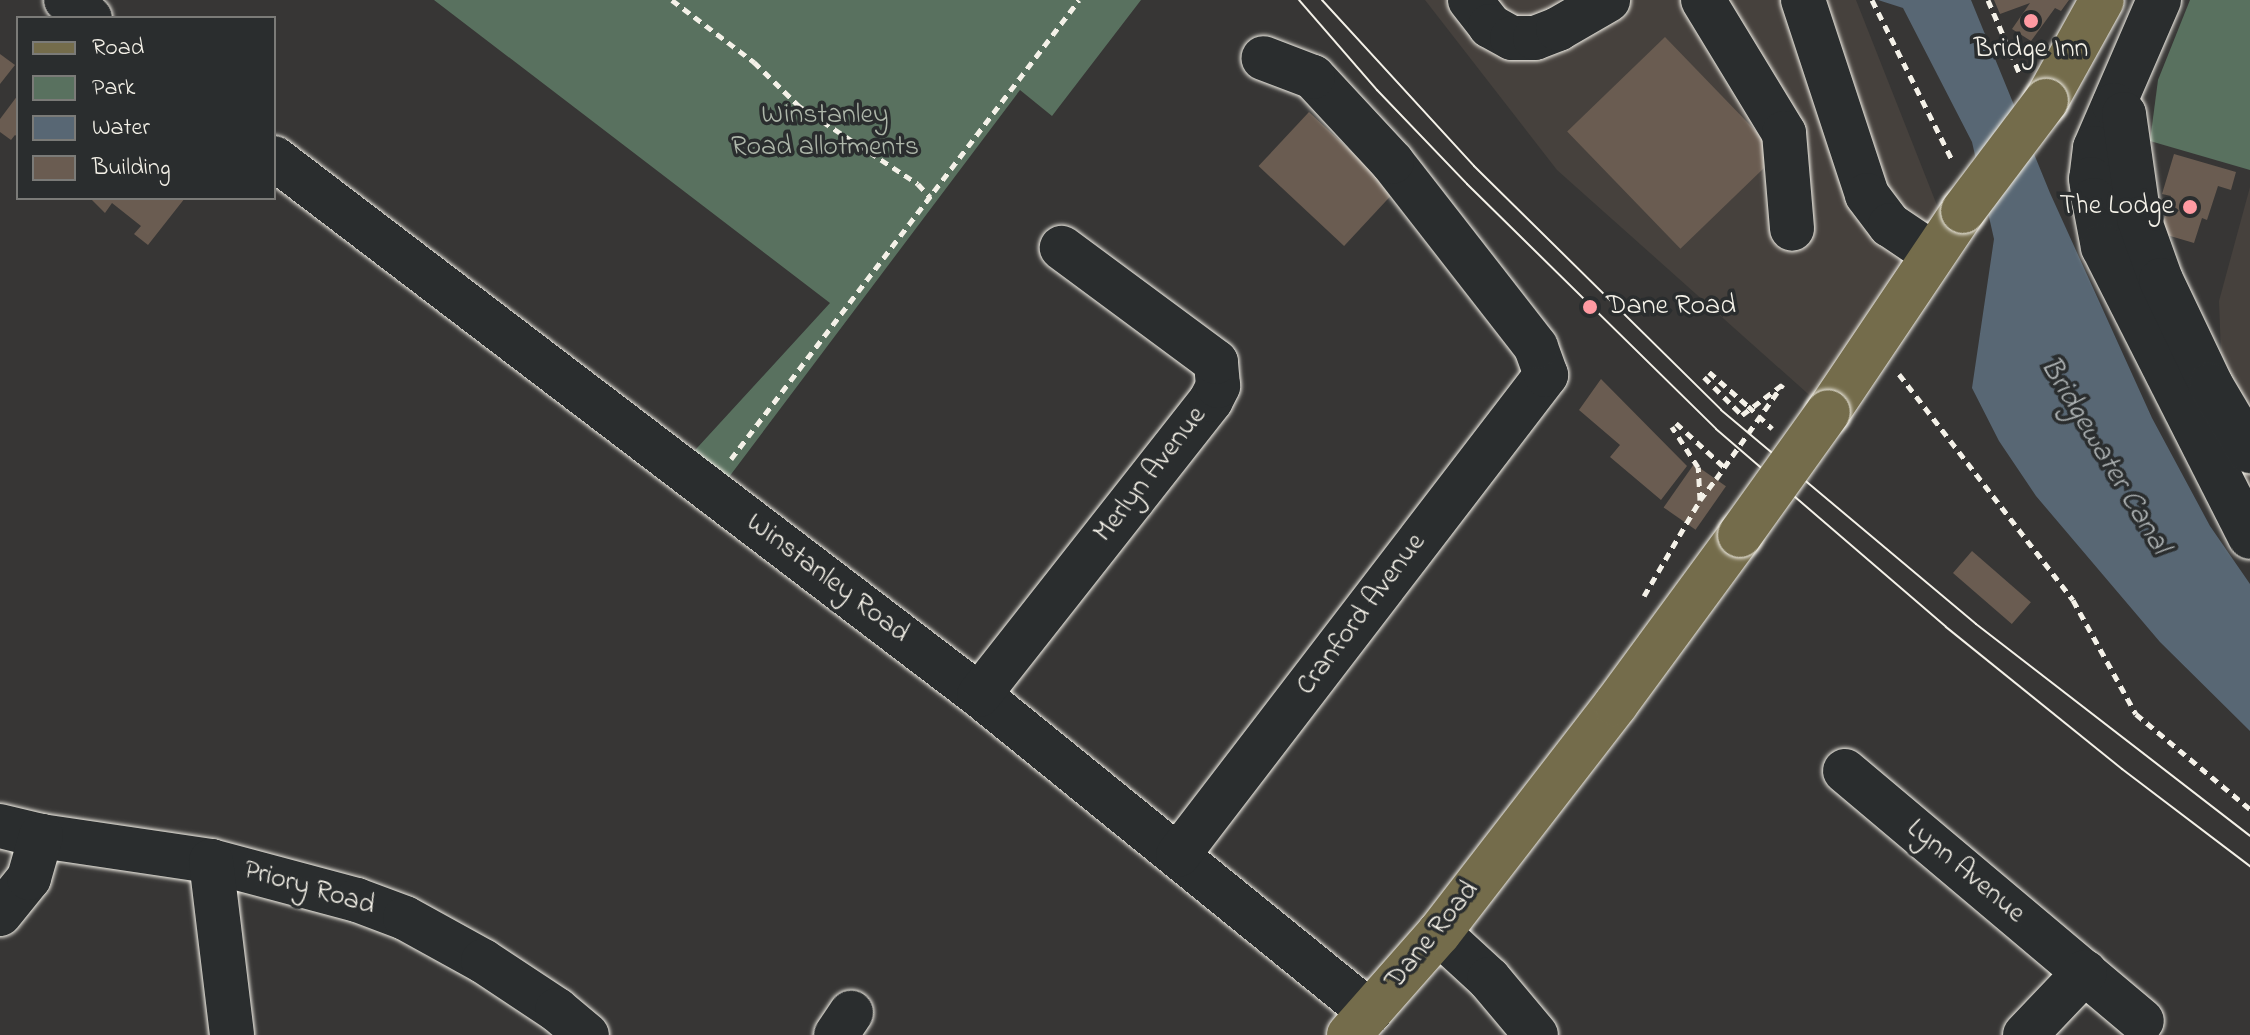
<!DOCTYPE html>
<html>
<head>
<meta charset="utf-8">
<style>
  body { margin:0 }
  #map { position:relative; width:2250px; height:1035px; overflow:hidden; background:#373635; font-family:"Indie Flower",sans-serif }
  div>[style] { position:absolute }
  [style*='--x'] { left:calc(var(--x)*1px); top:calc(var(--y)*1px); width:calc(var(--w)*1px); rotate:calc(var(--a)*1deg) }
  .built>* { inset:0; background:#46413d }
  .green>* { inset:0; background:#59715f }
  .water>* { inset:0; background:#586774 }
  .building>* { inset:0; background:#6a5c51; transform-origin:0 0 }
  .path>* { height:5px; margin-top:-2.5px; transform-origin:0; background:repeating-linear-gradient(90deg,#f4f1e8 0 8px,transparent 0 14px) }
  .roads { filter:drop-shadow(0 0 2px #f4f1e8) drop-shadow(0 0 2px #f4f1e8) }
  .minor>* { height:44px; margin:-22px; padding:0 22px; transform-origin:22px; border-radius:22px; background:#2a2d2e }
  .major>* { height:44px; margin:-22px; padding:0 22px; transform-origin:22px; border-radius:22px; background:#746c4b }
  .tram>* { height:2px; margin:-1px; padding:0 1px; transform-origin:1px; border-radius:1px; background:#f4f1e8 }
  .path-bridge>* { height:5px; margin-top:-2.5px; transform-origin:0; background:repeating-linear-gradient(90deg,#f4f1e8 0 8px,transparent 0 14px) }
  .bridges { filter:drop-shadow(0 0 2px #f4f1e8) drop-shadow(0 0 2px #f4f1e8) }
  .major-bridge>* { height:44px; margin:-22px; padding:0 22px; transform-origin:22px; border-radius:22px; background:#746c4b }
  .dots>* { width:22px; height:22px; translate:-50% -50%; box-sizing:border-box; border:4px solid #2a2d2e; border-radius:50% }
  span { translate:-50% -50%; white-space:nowrap; text-align:center; line-height:1.15; -webkit-text-stroke:7px #2a2d2e; paint-order:stroke }
  .poi-label { font-size:28px; color:#f4f1e8 }
  .right { translate:-100% -50%; text-align:right }
  .left { translate:0 -50%; text-align:left }
  .park-label { font-size:28px; color:#aeb7aa }
  .street-label { font-size:28px; color:#f4f1e8 }
  .water-label { font-size:30px; color:#aeb3b4; font-style:italic }
  .legend { position:absolute; left:16px; top:16px; width:260px; height:184px; box-sizing:border-box; background:#2a2d2e; border:2px solid #7b7b78; margin:0; padding:10px 14px; list-style:none; font-size:24px; color:#f4f1e8 }
  .legend li { display:flex; align-items:center; gap:16px; height:40px }
  .legend b { width:40px; border:2px solid #7b7b78 }
</style>
</head>
<body>
<div id="map">
  <div class="built">
    <i style="clip-path:polygon(1425px 0,1856px 0,1942px 218px,1816px 401px,1557px 170px)"></i>
    <i style="clip-path:polygon(2250px 187px,2250px 516px,2222px 380px,2219px 301px)"></i>
  </div>
  <div class="green">
    <i style="clip-path:polygon(434px 0,1141px 0,1052px 116px,1020px 90px,726px 481px,686px 460px,830px 303px)"></i>
    <i style="clip-path:polygon(2190px 0,2250px 0,2250px 170px,2150px 141px,2158px 80px)"></i>
  </div>
  <div class="water">
    <i style="clip-path:polygon(1878px 0,1971px 0,2050px 193px,2152px 418px,2210px 526px,2250px 584px,2250px 731px,2160px 642px,2036px 496px,1999px 441px,1972px 388px,1994px 239px,1972px 142px,1903px 8px)"></i>
  </div>
  <div class="building">
    <i style="clip-path:polygon(1994px 0,2069px 0,2061px 11px,2055px 8px,2031px 41px,2012px 29px,2030px 3px,2000px 14px)"></i>
    <i style="left:1665px;top:37px;width:163px;height:136px;rotate:46deg"></i>
    <i style="clip-path:polygon(0 54px,15px 65px,0 84px)"></i>
    <i style="clip-path:polygon(18px 95px,18px 137px,15px 135px,11px 140px,0 132px,0 119px)"></i>
    <i style="left:1309px;top:112px;width:117px;height:74px;rotate:43deg"></i>
    <i style="clip-path:polygon(2174px 154px,2236px 172px,2231px 190px,2218px 186px,2207px 220px,2202px 218px,2194px 243px,2160px 233px,2171px 196px,2162px 194px)"></i>
    <i style="clip-path:polygon(90px 198px,185px 198px,148px 245px,134px 234px,141px 226px,112px 203px,105px 213px)"></i>
    <i style="clip-path:polygon(1601px 379px,1687px 466px,1661px 500px,1610px 457px,1620px 445px,1579px 410px)"></i>
    <i style="left:1694px;top:464px;width:39px;height:53px;rotate:35deg"></i>
    <i style="left:1972px;top:551px;width:78px;height:29px;rotate:41deg"></i>
  </div>
  <div class="path">
    <i style="--x:672;--y:0;--w:103;--a:37.1"></i>
    <i style="--x:754;--y:62;--w:63;--a:44.4"></i>
    <i style="--x:799;--y:106;--w:142;--a:33.2"></i>
    <i style="--x:918;--y:184;--w:18;--a:47"></i>
    <i style="--x:1872;--y:0;--w:181;--a:63.4"></i>
    <i style="--x:1988;--y:0;--w:78;--a:66.7"></i>
    <i style="--x:1709;--y:372;--w:52;--a:41.1"></i>
    <i style="--x:1899;--y:374;--w:285;--a:52.4"></i>
    <i style="--x:2073;--y:600;--w:130;--a:61.1"></i>
    <i style="--x:2136;--y:714;--w:148;--a:39.8"></i>
    <i style="--x:1704;--y:377;--w:54;--a:45"></i>
    <i style="--x:1742;--y:415;--w:51;--a:-37.1"></i>
    <i style="--x:1676;--y:423;--w:65;--a:42.5"></i>
    <i style="--x:731;--y:459;--w:576;--a:-52.83"></i>
    <i style="--x:1700;--y:500;--w:26;--a:-53"></i>
    <i style="--x:1644;--y:596;--w:111;--a:-59.7"></i>
    <i style="--x:1700;--y:500;--w:33;--a:-93"></i>
    <i style="--x:1698;--y:467;--w:48;--a:-123"></i>
  </div>
  <div class="roads">
    <div class="minor">
      <i style="--x:66;--y:0;--w:30;--a:37"></i>
      <i style="--x:1470;--y:0;--w:33;--a:52"></i>
      <i style="--x:1490;--y:26;--w:25;--a:29"></i>
      <i style="--x:1512;--y:38;--w:23;--a:0"></i>
      <i style="--x:1535;--y:38;--w:25;--a:-21"></i>
      <i style="--x:1558;--y:29;--w:58;--a:-30.1"></i>
      <i style="--x:1703;--y:0;--w:156;--a:58.7"></i>
      <i style="--x:1784;--y:133;--w:96;--a:85.2"></i>
      <i style="--x:1803;--y:0;--w:205;--a:71.8"></i>
      <i style="--x:1867;--y:195;--w:38;--a:53"></i>
      <i style="--x:1890;--y:225;--w:52;--a:34"></i>
      <i style="--x:2159;--y:0;--w:161;--a:113.4"></i>
      <i style="--x:2095;--y:148;--w:31;--a:97"></i>
      <i style="--x:2091;--y:179;--w:21;--a:82"></i>
      <i style="--x:2094;--y:200;--w:48;--a:79.2"></i>
      <i style="--x:2103;--y:247;--w:325;--a:63.1"></i>
      <i style="--x:2114;--y:105;--w:13;--a:42"></i>
      <i style="--x:2124;--y:114;--w:106;--a:81.9"></i>
      <i style="--x:2139;--y:219;--w:65;--a:70.2"></i>
      <i style="--x:2161;--y:280;--w:116;--a:64.5"></i>
      <i style="--x:2211;--y:385;--w:77;--a:59.4"></i>
      <i style="--x:274;--y:158;--w:886;--a:37.3"></i>
      <i style="--x:979;--y:695;--w:503;--a:39.03"></i>
      <i style="--x:979;--y:695;--w:375;--a:-51.8"></i>
      <i style="--x:1211;--y:400;--w:16;--a:-63"></i>
      <i style="--x:1218;--y:386;--w:24;--a:-95"></i>
      <i style="--x:1216;--y:362;--w:192;--a:-143.5"></i>
      <i style="--x:1845;--y:771;--w:388;--a:40.1"></i>
      <i style="--x:0;--y:826;--w:42;--a:13.7"></i>
      <i style="--x:41;--y:836;--w:172;--a:8.4"></i>
      <i style="--x:211;--y:861;--w:151;--a:15"></i>
      <i style="--x:357;--y:900;--w:51;--a:20.6"></i>
      <i style="--x:405;--y:918;--w:89;--a:28.9"></i>
      <i style="--x:483;--y:961;--w:89;--a:33.5"></i>
      <i style="--x:557;--y:1010;--w:39;--a:40"></i>
      <i style="--x:1178;--y:855;--w:605;--a:-52.52"></i>
      <i style="--x:1546;--y:375;--w:30;--a:-110"></i>
      <i style="--x:1536;--y:347;--w:234;--a:-127.9"></i>
      <i style="--x:1392;--y:162;--w:116;--a:-132.9"></i>
      <i style="--x:1313;--y:77;--w:53;--a:-159.2"></i>
      <i style="--x:211;--y:861;--w:175;--a:83.1"></i>
      <i style="--x:0;--y:914;--w:46;--a:-51.1"></i>
      <i style="--x:29;--y:878;--w:44;--a:-74.1"></i>
      <i style="--x:1439;--y:933;--w:68;--a:42.6"></i>
      <i style="--x:1489;--y:979;--w:73;--a:50"></i>
      <i style="--x:836;--y:1035;--w:27;--a:-56"></i>
      <i style="--x:2025;--y:1035;--w:87;--a:-46.4"></i>
    </div>
    <div class="major">
      <i style="--x:2046;--y:101;--w:115;--a:-61"></i>
      <i style="--x:1828;--y:412;--w:242;--a:-56.1"></i>
      <i style="--x:1349;--y:1035;--w:136;--a:-48.6"></i>
      <i style="--x:1439;--y:933;--w:289;--a:-52.3"></i>
      <i style="--x:1616;--y:704;--w:210;--a:-53.7"></i>
    </div>
  </div>
  <div class="tram">
    <i style="--x:1299;--y:0;--w:119;--a:49.1"></i>
    <i style="--x:1377;--y:90;--w:130;--a:46.2"></i>
    <i style="--x:1467;--y:184;--w:349;--a:44.5"></i>
    <i style="--x:1716;--y:429;--w:303;--a:40.7"></i>
    <i style="--x:1946;--y:627;--w:226;--a:38.9"></i>
    <i style="--x:2122;--y:769;--w:161;--a:37.2"></i>
    <i style="--x:1322;--y:0;--w:225;--a:47.5"></i>
    <i style="--x:1474;--y:166;--w:347;--a:44.6"></i>
    <i style="--x:1721;--y:410;--w:333;--a:40"></i>
    <i style="--x:1976;--y:624;--w:346;--a:37.7"></i>
  </div>
  <div class="path-bridge">
    <i style="--x:1748;--y:406;--w:33;--a:43"></i>
    <i style="--x:1716;--y:479;--w:116;--a:-54.8"></i>
  </div>
  <div class="bridges">
    <div class="major-bridge">
      <i style="--x:1963;--y:211;--w:138;--a:-53"></i>
      <i style="--x:1740;--y:535;--w:151;--a:-54.4"></i>
    </div>
  </div>
  <div class="dots">
    <i style="left:2031px;top:21px;background:#ff9aa2"></i>
    <i style="left:2190px;top:207px;background:#ff9aa2"></i>
    <i style="left:1590px;top:307px;background:#ff9aa2"></i>
  </div>
  <div class="poi-label">
    <span style="left:2031px;top:50px">Bridge Inn</span>
    <span class="right" style="left:2174px;top:207px">The Lodge</span>
    <span class="left" style="left:1606px;top:307px">Dane Road</span>
  </div>
  <div class="park-label">
    <span style="left:825px;top:132px">Winstanley<br>Road allotments</span>
  </div>
  <div class="street-label">
    <span style="left:1151px;top:475px;rotate:-52deg">Merlyn Avenue</span>
    <span style="left:827px;top:579px;rotate:37deg">Winstanley Road</span>
    <span style="left:1362px;top:615px;rotate:-53deg">Cranford Avenue</span>
    <span style="left:1965px;top:872px;rotate:40deg">Lynn Avenue</span>
    <span style="left:309px;top:889px;rotate:16deg">Priory Road</span>
    <span style="left:1433px;top:936px;rotate:-51deg">Dane Road</span>
  </div>
  <div class="water-label">
    <span style="left:2104px;top:456px;rotate:59deg">Bridgewater Canal</span>
  </div>
  <ul class="legend">
  <li><b style="height:10px;background:#746c4b"></b>Road</li>
  <li><b style="height:22px;background:#59715f"></b>Park</li>
  <li><b style="height:22px;background:#586774"></b>Water</li>
  <li><b style="height:22px;background:#6a5c51"></b>Building</li>
  </ul>
</div>
</body>
</html>
